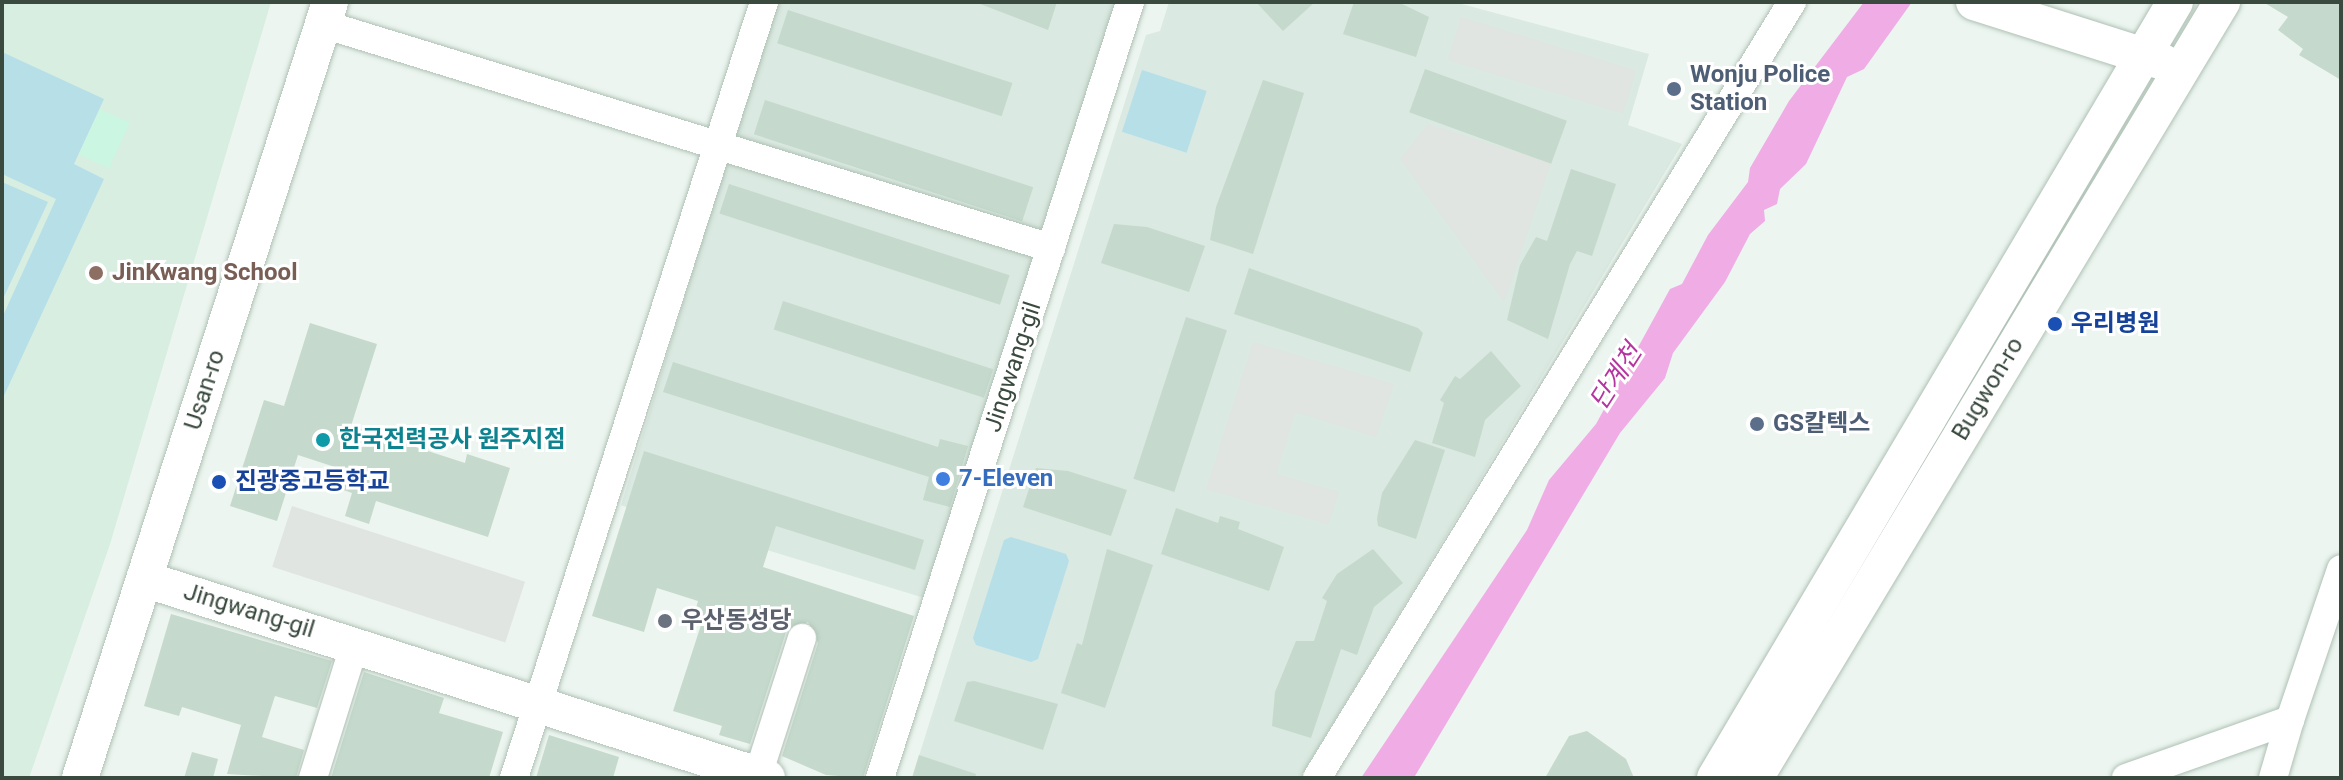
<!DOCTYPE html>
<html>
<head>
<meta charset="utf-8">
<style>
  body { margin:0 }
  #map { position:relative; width:2343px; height:780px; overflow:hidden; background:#ecf5f0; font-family:Roboto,"Noto Sans KR",sans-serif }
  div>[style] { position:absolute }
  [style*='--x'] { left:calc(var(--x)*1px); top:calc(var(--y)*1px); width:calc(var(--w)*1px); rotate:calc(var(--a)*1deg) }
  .residential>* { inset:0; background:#dae9e1; transform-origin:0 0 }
  .education>* { inset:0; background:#d7eee1 }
  .green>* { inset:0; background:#b7dfe8; transform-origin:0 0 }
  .sand>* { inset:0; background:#cbf7e2; transform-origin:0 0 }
  .parking>* { inset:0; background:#e0e5e2; transform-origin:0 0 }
  .water>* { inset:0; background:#eface5 }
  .building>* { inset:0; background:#c5dacc; transform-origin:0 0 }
  .roads { filter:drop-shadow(0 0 2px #afc1b5) drop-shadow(0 0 2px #afc1b5) }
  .minor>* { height:28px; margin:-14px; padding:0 14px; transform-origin:14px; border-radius:14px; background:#fff }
  .tertiary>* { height:36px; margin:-18px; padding:0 18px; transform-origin:18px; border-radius:18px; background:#fff }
  .dots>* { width:22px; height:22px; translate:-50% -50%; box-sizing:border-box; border:4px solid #fff; border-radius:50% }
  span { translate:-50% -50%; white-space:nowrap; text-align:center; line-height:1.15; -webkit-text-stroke:6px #fff; paint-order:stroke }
  .service-label { font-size:24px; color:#4e5e75; font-weight:700 }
  .left { translate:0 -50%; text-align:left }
  .education-label { font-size:24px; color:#785e54; font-weight:700 }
  .transit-label { font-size:24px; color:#164399; font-weight:700 }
  .street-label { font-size:24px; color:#3a4a3f }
  .culture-label { font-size:24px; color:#0d838f; font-weight:700 }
  .shop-label { font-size:24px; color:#366cbe; font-weight:700 }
  .worship-label { font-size:24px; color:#5b616d; font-weight:700 }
  .water-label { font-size:26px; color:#b434a0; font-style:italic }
  .frame { position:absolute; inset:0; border:4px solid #3a4a3f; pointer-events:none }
</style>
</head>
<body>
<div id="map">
  <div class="residential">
    <i style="clip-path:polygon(774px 2px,1119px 2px,1047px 236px,730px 140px)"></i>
    <i style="clip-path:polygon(1169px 2px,1454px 2px,1649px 54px,1628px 125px,1682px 144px,1300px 778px,912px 778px,1146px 35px,1160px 31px)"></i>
    <i style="left:726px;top:162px;width:324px;height:359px;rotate:17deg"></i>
  </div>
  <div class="education">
    <i style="clip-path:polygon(2px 2px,271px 2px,110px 544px,29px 778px,2px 778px)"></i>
  </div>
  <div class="green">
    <i style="clip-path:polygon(2px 52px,104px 99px,74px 164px,104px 179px,2px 400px,2px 318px,56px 199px,2px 174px)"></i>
    <i style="left:1142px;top:70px;width:68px;height:65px;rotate:18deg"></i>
    <i style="clip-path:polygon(2px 182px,48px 202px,2px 301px)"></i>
    <i style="clip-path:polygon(1011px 537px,1066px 554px,1069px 561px,1038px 659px,1031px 662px,976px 645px,973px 638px,1004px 540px)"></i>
  </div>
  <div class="sand">
    <i style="left:100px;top:109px;width:33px;height:50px;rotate:25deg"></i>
  </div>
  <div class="parking">
    <i style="left:1461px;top:17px;width:183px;height:45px;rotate:17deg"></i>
    <i style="clip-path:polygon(1428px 124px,1551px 163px,1504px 302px,1400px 159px)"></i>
    <i style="clip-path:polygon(1253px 342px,1394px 384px,1376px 437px,1295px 412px,1276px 474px,1339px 492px,1328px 524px,1206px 489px)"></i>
    <i style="left:292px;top:506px;width:245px;height:64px;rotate:18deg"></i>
  </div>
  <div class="water">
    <i style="clip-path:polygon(1864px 2px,1912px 2px,1864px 69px,1847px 77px,1806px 164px,1780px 189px,1777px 204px,1764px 210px,1765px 221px,1750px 234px,1725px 282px,1673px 353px,1665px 378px,1620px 433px,1415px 776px,1361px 778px,1527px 530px,1549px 480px,1596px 424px,1670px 289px,1682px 284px,1708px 235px,1748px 182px,1750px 168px,1789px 101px)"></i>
  </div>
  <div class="building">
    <i style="clip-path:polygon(975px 2px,1057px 2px,1048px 30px)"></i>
    <i style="clip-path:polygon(1256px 2px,1315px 2px,1283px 31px)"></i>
    <i style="clip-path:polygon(1354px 2px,1398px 2px,1429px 17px,1416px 57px,1343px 34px)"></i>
    <i style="clip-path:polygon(2263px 2px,2341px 2px,2341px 80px,2299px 55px,2303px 49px,2278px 30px,2288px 17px)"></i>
    <i style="left:788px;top:10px;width:236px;height:35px;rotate:18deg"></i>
    <i style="left:1425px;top:69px;width:151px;height:46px;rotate:20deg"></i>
    <i style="clip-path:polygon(1263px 80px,1304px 93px,1253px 254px,1210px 240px,1216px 207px)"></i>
    <i style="left:765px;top:100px;width:282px;height:36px;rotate:18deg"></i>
    <i style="clip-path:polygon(1571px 169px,1616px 184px,1592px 256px,1577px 251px,1570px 264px,1548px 339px,1507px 320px,1520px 265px,1536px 237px,1547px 241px)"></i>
    <i style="left:729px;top:184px;width:295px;height:31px;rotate:18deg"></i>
    <i style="clip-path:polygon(1114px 224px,1147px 227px,1205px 246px,1189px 292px,1101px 263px)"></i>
    <i style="clip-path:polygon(1249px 268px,1418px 328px,1423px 333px,1410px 372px,1234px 314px)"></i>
    <i style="left:783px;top:301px;width:221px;height:30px;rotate:18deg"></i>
    <i style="left:1186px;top:317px;width:43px;height:170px;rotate:18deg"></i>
    <i style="clip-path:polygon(310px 323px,377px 344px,351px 426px,465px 463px,467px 454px,510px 468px,488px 537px,376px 501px,369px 524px,345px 516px,352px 493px,335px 487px,341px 469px,298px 455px,277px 521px,230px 506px,264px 400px,284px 406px)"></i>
    <i style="clip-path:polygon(1491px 351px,1521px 386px,1485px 420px,1475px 457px,1432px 443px,1444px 403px,1440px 400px,1455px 376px,1460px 379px)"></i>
    <i style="clip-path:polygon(673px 362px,938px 447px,940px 439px,968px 446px,950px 507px,923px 500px,929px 477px,663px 392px)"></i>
    <i style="clip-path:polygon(1415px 440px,1445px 450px,1416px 539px,1378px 526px,1377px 519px,1382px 493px)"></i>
    <i style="clip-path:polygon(644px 451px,924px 540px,915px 570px,776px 526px,763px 567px,914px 616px,863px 778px,826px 775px,782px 756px,818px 643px,808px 622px,786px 632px,750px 744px,719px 735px,722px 726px,673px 711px,702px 622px,693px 619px,698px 601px,657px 588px,644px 632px,592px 616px)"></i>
    <i style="clip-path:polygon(1036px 468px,1068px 471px,1127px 490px,1111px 536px,1023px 507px)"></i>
    <i style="clip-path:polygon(1176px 508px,1218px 523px,1220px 516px,1240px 522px,1238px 529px,1284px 547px,1269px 591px,1161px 554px)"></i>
    <i style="clip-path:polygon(1107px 549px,1153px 565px,1105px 708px,1061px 693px,1077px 643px,1082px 645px)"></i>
    <i style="clip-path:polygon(1373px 549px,1403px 583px,1374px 607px,1357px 655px,1341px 649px,1311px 738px,1272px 726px,1275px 692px,1296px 641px,1314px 641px,1327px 601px,1322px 598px,1337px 574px)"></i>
    <i style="clip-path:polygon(171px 614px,332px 661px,317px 708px,275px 696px,262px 737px,304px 750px,296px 778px,227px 774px,241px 725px,182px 707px,179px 716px,144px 706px)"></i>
    <i style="clip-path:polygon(364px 672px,444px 698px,439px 713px,503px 732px,489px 778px,331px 778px)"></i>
    <i style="clip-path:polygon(974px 681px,1058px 704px,1043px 750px,954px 721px,967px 682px)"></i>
    <i style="clip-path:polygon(1587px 731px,1626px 759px,1634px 778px,1545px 778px,1569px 736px)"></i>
    <i style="clip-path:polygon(549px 735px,619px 757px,613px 778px,536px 778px)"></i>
    <i style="clip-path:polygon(192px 752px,218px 759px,213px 778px,184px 778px)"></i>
    <i style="clip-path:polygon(919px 755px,976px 774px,975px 778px,912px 778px)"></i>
  </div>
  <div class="roads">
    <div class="minor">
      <i style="--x:323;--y:24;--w:762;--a:17.1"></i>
      <i style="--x:758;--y:775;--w:144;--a:-72.2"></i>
      <i style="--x:313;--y:778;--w:141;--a:-72.7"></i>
      <i style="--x:514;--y:778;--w:815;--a:-72.14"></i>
      <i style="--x:880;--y:778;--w:815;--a:-72.14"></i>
      <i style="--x:1317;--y:778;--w:910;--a:-58.53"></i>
      <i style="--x:2126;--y:778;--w:174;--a:-19.5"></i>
      <i style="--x:2290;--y:720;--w:159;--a:-71.3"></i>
      <i style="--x:2273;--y:778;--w:60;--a:-73.7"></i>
    </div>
    <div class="tertiary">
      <i style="--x:1974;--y:2;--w:198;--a:17.6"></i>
      <i style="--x:144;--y:579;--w:654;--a:17.71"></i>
      <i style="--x:80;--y:778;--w:815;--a:-72.14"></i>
      <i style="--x:1715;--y:778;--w:902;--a:-59.34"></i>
      <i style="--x:1755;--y:778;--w:906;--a:-58.96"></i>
    </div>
  </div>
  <div class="dots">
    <i style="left:1674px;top:89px;background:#5c6f8a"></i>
    <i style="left:96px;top:273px;background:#8d6e63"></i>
    <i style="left:2055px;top:324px;background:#1a4fb4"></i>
    <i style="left:1757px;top:424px;background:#5c6f8a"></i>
    <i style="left:323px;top:440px;background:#0f9aa8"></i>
    <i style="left:943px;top:479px;background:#3f7fe0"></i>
    <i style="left:219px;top:482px;background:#1a4fb4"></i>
    <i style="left:665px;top:621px;background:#6b7280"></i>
  </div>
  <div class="service-label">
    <span class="left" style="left:1690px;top:89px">Wonju Police<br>Station</span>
    <span class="left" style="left:1773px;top:424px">GS칼텍스</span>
  </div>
  <div class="education-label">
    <span class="left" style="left:112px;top:273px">JinKwang School</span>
  </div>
  <div class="transit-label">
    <span class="left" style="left:2071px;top:324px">우리병원</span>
    <span class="left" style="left:235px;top:482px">진광중고등학교</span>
  </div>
  <div class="street-label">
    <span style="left:1013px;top:367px;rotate:-72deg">Jingwang-gil</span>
    <span style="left:1988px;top:389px;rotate:-59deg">Bugwon-ro</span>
    <span style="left:205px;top:390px;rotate:-72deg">Usan-ro</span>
    <span style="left:249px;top:611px;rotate:17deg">Jingwang-gil</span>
  </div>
  <div class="culture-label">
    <span class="left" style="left:339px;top:440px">한국전력공사 원주지점</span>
  </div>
  <div class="shop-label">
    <span class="left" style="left:959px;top:479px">7-Eleven</span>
  </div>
  <div class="worship-label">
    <span class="left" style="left:681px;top:621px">우산동성당</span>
  </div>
  <div class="water-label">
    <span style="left:1616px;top:377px;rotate:-57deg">단계천</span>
  </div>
  <div class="frame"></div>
</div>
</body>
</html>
